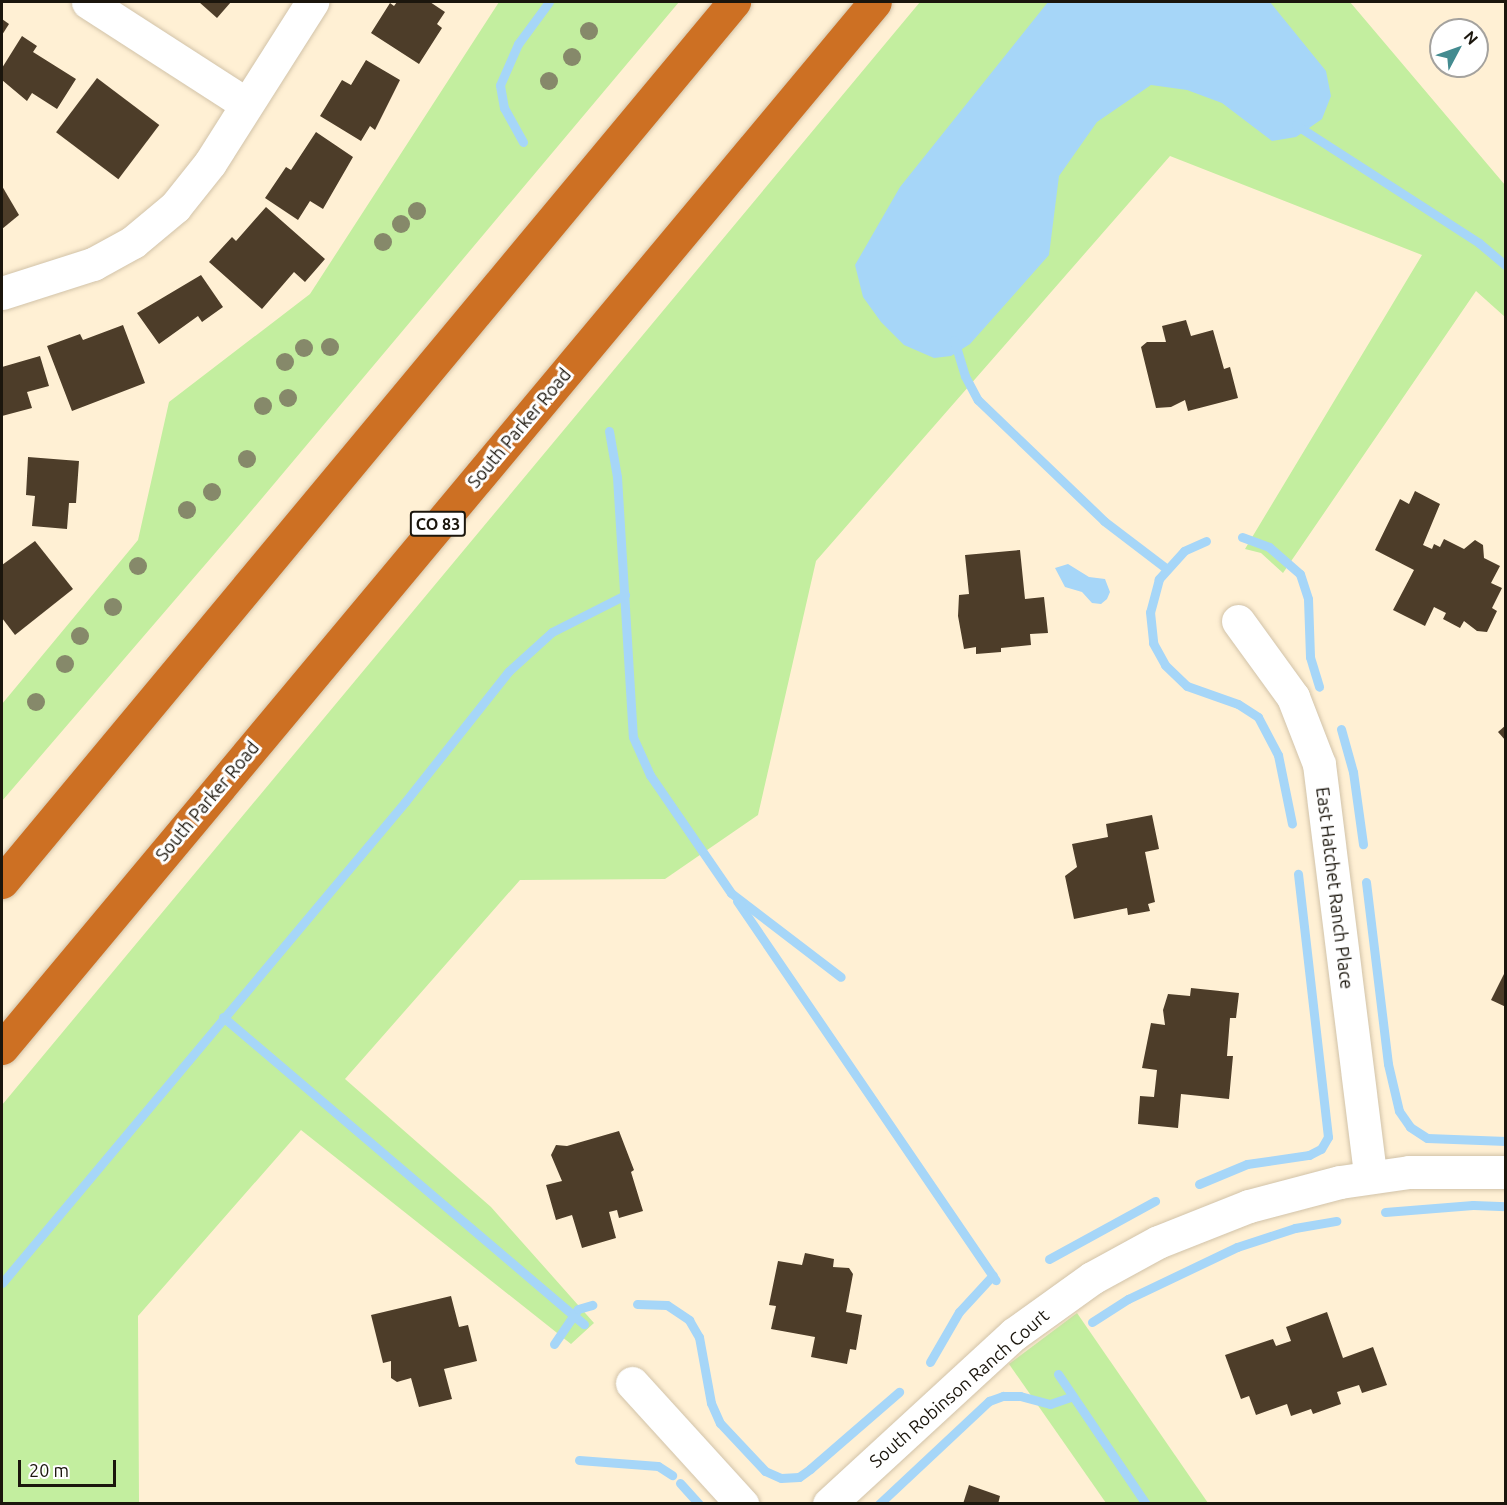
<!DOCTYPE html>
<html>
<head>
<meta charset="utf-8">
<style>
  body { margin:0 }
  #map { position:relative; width:1507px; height:1505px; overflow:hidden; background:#fff0d4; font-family:Ubuntu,sans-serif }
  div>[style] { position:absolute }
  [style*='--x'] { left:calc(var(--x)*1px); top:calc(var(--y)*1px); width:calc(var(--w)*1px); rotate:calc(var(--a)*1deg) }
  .green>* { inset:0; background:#c3ee9f }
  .water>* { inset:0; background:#a6d6f8 }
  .stream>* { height:9px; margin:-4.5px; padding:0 4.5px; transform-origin:4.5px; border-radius:4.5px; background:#a6d6f8 }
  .building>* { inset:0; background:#4d3d29; transform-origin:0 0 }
  .roads { filter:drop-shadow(0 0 2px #d2c3a9) drop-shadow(0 0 2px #d2c3a9) }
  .street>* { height:33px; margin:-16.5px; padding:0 16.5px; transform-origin:16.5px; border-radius:16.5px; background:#fff }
  .highway>* { height:33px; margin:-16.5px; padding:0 16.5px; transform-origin:16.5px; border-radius:16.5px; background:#cd7023 }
  .trees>* { width:18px; height:18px; margin:-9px; border-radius:50%; background:#86896a }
  span { translate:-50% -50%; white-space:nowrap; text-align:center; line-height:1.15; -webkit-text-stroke:6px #fff; paint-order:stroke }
  .shield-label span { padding:2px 4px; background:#fff; border:2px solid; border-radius:4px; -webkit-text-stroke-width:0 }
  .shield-label { font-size:16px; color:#1b160d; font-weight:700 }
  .street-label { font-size:18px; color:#1b160d }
  .frame { position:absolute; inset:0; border:3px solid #1b160d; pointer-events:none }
  .north { position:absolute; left:1429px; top:18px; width:60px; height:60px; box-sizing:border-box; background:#fff; border:2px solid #a4a29e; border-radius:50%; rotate:49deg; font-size:16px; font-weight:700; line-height:24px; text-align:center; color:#1b160d }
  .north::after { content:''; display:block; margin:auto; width:21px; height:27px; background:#438b90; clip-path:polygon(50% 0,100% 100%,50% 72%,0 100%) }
  .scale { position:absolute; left:18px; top:1460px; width:98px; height:27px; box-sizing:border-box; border:3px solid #1b160d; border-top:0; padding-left:8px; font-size:18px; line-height:21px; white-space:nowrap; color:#1b160d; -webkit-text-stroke:4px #fff; paint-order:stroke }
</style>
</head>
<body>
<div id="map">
  <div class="green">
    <i style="clip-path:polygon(499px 2px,679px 2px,247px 516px,2px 801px,2px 704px,138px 540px,169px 402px,310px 294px)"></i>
    <i style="clip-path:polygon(920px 2px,1350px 2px,1505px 185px,1505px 317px,1476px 291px,1283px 573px,1261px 553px,1245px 549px,1422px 255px,1170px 156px,816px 561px,758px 815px,665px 879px,520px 880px,345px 1079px,491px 1207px,594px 1323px,571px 1344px,301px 1130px,138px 1316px,139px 1503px,2px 1504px,2px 1105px)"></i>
    <i style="clip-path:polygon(1077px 1313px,1208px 1503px,1106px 1503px,1009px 1364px)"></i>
  </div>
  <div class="water">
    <i style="clip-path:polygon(1048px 2px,1270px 2px,1326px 71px,1331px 96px,1322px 119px,1296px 137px,1272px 141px,1222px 103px,1187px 90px,1151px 85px,1097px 122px,1059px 176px,1049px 255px,970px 344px,951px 356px,934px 358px,904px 345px,881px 322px,863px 297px,855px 265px,900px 187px)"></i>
    <i style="clip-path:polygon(1068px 564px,1089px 577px,1105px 579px,1110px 592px,1107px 599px,1101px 604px,1092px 603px,1082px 592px,1065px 587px,1055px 568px)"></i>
  </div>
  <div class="stream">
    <i style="--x:1296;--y:125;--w:218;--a:32.8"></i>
    <i style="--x:1479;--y:243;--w:35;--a:40"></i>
    <i style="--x:523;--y:142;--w:39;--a:-119"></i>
    <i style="--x:504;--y:108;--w:23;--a:-100"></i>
    <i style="--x:500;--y:85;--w:45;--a:-66.3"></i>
    <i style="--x:518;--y:44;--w:52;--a:-53.6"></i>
    <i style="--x:954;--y:340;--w:38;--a:73"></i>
    <i style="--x:965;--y:376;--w:27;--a:62"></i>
    <i style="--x:978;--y:400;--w:175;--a:43.8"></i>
    <i style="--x:1104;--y:521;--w:79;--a:37.3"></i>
    <i style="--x:609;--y:431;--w:47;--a:80.1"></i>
    <i style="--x:617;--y:477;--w:260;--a:86.5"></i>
    <i style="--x:633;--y:737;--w:42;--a:65.9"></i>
    <i style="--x:650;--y:775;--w:143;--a:55.5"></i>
    <i style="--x:731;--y:893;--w:138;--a:37.4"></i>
    <i style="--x:1242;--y:537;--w:29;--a:20"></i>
    <i style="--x:1269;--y:547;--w:41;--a:41.1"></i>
    <i style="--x:1300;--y:574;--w:26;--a:72"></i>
    <i style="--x:1308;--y:599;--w:58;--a:88"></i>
    <i style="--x:1310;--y:657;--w:31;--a:73"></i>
    <i style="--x:1206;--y:541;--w:24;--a:156"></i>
    <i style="--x:1184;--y:551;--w:38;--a:132"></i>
    <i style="--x:1159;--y:579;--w:34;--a:105"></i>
    <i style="--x:1150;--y:612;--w:31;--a:84"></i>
    <i style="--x:1153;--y:643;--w:25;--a:61"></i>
    <i style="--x:1165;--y:665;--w:30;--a:44"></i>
    <i style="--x:1187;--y:686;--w:54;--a:19.4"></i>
    <i style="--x:1238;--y:704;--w:24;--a:33"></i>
    <i style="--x:1258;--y:717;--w:43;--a:62.2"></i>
    <i style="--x:1278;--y:755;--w:70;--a:78.5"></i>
    <i style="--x:1341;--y:729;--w:45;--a:74.4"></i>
    <i style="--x:1353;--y:772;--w:73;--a:82.1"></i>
    <i style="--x:1366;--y:882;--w:183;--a:83.1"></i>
    <i style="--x:1388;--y:1064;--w:48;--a:76.8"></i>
    <i style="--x:1399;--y:1111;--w:19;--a:55"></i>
    <i style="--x:1410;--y:1127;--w:20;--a:33"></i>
    <i style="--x:1427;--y:1138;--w:79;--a:2.2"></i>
    <i style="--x:737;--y:901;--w:459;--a:55.7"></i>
    <i style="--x:223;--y:1017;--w:474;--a:40.4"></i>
    <i style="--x:1199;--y:1184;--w:52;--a:-22.6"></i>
    <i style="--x:1247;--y:1164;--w:63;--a:-8.3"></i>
    <i style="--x:1309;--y:1155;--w:13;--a:-27"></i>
    <i style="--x:1321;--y:1149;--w:14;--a:-60"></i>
    <i style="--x:1328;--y:1137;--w:265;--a:-96.5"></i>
    <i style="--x:1385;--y:1212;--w:88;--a:-4.5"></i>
    <i style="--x:1473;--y:1205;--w:33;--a:2"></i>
    <i style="--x:1049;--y:1259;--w:121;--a:-28.7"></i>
    <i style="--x:2;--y:1283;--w:628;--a:-50.04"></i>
    <i style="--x:405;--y:802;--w:167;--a:-51.6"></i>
    <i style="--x:509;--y:671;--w:58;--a:-42.2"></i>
    <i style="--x:552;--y:632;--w:82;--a:-26.9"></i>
    <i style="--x:637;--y:1304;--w:30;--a:2"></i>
    <i style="--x:667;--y:1305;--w:27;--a:34"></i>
    <i style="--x:689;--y:1320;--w:20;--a:60"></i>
    <i style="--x:699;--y:1337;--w:67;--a:79.7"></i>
    <i style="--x:711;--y:1403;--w:22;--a:66"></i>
    <i style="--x:720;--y:1423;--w:66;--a:46.8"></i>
    <i style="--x:765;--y:1471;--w:17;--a:24"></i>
    <i style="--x:781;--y:1478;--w:18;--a:-3"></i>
    <i style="--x:799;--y:1477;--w:14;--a:-36"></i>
    <i style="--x:810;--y:1469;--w:118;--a:-40.9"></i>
    <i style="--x:1092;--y:1322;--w:43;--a:-32.6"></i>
    <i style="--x:1128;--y:1299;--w:121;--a:-25.5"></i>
    <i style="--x:1237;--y:1247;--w:61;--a:-18.1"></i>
    <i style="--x:1295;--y:1228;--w:42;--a:-9.7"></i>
    <i style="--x:554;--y:1344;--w:42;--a:-55.6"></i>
    <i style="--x:578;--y:1309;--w:15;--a:-16"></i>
    <i style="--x:930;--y:1362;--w:58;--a:-59.9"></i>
    <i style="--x:959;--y:1312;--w:50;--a:-47.4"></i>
    <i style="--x:1058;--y:1374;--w:157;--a:55.9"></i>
    <i style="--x:579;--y:1460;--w:79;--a:4.3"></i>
    <i style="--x:658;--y:1466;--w:17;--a:33"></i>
    <i style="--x:680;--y:1483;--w:28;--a:48"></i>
    <i style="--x:879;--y:1504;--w:151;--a:-43.1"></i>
    <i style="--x:989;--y:1401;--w:15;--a:-20"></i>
    <i style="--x:1003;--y:1396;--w:17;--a:0"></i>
    <i style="--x:1020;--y:1396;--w:31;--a:15"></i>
    <i style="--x:1050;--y:1404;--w:24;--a:-19"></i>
  </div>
  <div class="building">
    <i style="clip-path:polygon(199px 2px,231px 2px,217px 18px)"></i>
    <i style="clip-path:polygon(397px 2px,430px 2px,445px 12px,437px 24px,442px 28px,419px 64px,371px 33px,390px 3px,394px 6px)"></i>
    <i style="clip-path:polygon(2px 19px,9px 24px,2px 35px)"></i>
    <i style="clip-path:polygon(22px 36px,37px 46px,33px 52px,76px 79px,57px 109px,32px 93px,27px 101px,2px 80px,2px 68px)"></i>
    <i style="clip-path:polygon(366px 60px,400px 80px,375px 130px,370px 126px,361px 141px,320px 116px,342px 80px,351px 85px)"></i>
    <i style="left:97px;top:78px;width:78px;height:68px;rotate:37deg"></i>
    <i style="clip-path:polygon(316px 132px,353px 157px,323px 209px,310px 201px,298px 220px,265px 198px,286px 167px,291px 170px)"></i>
    <i style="clip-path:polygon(2px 186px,19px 215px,2px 229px)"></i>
    <i style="clip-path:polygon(266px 207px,325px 259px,305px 282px,294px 272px,262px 309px,209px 262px,232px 237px,236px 241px)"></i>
    <i style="clip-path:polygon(201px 275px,223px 307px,202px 322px,198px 316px,159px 344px,137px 313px)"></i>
    <i style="clip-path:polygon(1186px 320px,1191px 336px,1213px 330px,1224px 369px,1230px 367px,1238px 398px,1188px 411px,1185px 400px,1171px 407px,1156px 408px,1141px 347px,1147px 342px,1166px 342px,1162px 326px)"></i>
    <i style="clip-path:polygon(123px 325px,145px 383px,72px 411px,47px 346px,80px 334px,83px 340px)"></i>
    <i style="clip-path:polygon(40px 356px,49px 386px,27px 392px,32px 408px,2px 416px,2px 367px)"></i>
    <i style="clip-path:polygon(28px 457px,79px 461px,76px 503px,69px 503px,67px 529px,32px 526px,35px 496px,26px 495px)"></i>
    <i style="clip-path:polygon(1415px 491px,1440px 504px,1423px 545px,1432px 549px,1434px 544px,1440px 547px,1444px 539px,1464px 549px,1475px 540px,1483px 545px,1484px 558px,1500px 566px,1491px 583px,1502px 588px,1492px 608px,1497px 611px,1487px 632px,1477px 631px,1464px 621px,1460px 628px,1443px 619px,1446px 613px,1434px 607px,1425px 626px,1393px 610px,1414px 570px,1375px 550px,1400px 499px,1409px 504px)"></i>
    <i style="clip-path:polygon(35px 541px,73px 589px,15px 635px,2px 618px,2px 565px)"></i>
    <i style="clip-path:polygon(1020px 550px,1025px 599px,1044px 597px,1048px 633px,1030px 634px,1031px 645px,1001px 648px,1001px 652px,976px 654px,976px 647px,964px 649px,958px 616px,959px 595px,969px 594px,965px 555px)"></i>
    <i style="clip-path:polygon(1506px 725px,1506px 741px,1498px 732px)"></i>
    <i style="clip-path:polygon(1152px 815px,1159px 849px,1145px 852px,1155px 902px,1148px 904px,1150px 911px,1128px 915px,1127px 908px,1074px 919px,1065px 876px,1077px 867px,1072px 844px,1108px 837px,1106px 824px)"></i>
    <i style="clip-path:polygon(1506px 970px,1506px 1007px,1491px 1000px)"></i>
    <i style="clip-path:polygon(1191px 988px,1239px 993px,1236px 1018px,1230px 1018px,1227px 1056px,1233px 1056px,1229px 1099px,1181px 1094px,1178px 1128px,1138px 1124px,1140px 1096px,1154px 1097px,1157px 1070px,1142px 1068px,1151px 1023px,1165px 1025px,1163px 1010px,1168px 994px,1190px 996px)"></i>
    <i style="clip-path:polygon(619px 1131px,634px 1170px,631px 1172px,643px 1211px,619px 1218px,617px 1210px,609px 1212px,616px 1238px,582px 1248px,572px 1215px,556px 1220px,546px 1185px,562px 1181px,551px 1155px,556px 1145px,567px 1146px)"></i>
    <i style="clip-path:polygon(805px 1253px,834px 1259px,833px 1267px,849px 1268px,853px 1274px,846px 1312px,862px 1315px,856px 1350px,850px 1349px,847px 1364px,811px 1357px,815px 1337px,771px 1329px,776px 1306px,769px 1305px,778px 1261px,802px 1265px)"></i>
    <i style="clip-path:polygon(451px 1296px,459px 1327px,468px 1325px,477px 1361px,444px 1369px,452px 1399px,419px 1407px,411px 1378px,397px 1382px,391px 1378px,391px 1361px,383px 1363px,371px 1315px)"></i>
    <i style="clip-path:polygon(1327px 1312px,1343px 1358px,1373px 1347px,1387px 1385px,1362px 1393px,1359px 1385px,1337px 1392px,1341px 1404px,1313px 1414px,1311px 1409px,1291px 1416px,1287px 1404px,1256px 1415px,1249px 1396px,1241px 1399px,1225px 1355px,1273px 1339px,1276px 1346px,1291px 1341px,1286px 1327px)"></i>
    <i style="clip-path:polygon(969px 1485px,1000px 1496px,998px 1504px,963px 1504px)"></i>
  </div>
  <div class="roads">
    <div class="street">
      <i style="--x:88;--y:2;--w:188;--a:32.8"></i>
      <i style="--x:2;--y:293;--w:96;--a:-17.7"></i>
      <i style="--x:93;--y:264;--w:46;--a:-28.8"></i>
      <i style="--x:133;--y:242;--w:55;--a:-39.8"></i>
      <i style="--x:175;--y:207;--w:56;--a:-51.5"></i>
      <i style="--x:210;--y:163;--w:191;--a:-57.6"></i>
      <i style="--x:1238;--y:621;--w:94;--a:54.1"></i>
      <i style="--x:1293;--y:697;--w:72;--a:68.8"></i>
      <i style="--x:1319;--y:764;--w:415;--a:82.9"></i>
      <i style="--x:632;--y:1383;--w:164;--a:47.7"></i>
      <i style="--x:829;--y:1504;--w:251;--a:-42.6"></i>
      <i style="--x:1014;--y:1334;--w:96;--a:-35.7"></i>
      <i style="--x:1092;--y:1278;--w:75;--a:-28.6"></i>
      <i style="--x:1158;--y:1242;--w:98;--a:-21.6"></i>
      <i style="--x:1249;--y:1206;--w:94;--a:-14.8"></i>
      <i style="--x:1340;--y:1182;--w:70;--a:-8.2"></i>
      <i style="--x:1409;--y:1172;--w:97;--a:0"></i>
    </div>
    <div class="highway">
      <i style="--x:2;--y:882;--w:1145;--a:-50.25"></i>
      <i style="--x:2;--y:1048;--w:1362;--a:-50.15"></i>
    </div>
  </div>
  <div class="trees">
    <i style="left:589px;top:31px"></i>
    <i style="left:572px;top:57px"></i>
    <i style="left:549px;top:81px"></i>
    <i style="left:417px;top:211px"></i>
    <i style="left:401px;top:224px"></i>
    <i style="left:383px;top:242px"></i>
    <i style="left:330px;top:347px"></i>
    <i style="left:304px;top:348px"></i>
    <i style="left:285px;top:362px"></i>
    <i style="left:288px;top:398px"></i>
    <i style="left:263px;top:406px"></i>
    <i style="left:247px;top:459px"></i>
    <i style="left:212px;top:492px"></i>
    <i style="left:187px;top:510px"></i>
    <i style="left:138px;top:566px"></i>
    <i style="left:113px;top:607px"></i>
    <i style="left:80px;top:636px"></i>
    <i style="left:65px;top:664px"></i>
    <i style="left:36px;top:702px"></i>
  </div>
  <div class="shield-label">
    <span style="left:438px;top:524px">CO 83</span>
  </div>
  <div class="street-label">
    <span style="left:519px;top:428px;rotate:-50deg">South Parker Road</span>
    <span style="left:207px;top:801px;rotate:-50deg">South Parker Road</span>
    <span style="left:1335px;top:888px;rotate:83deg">East Hatchet Ranch Place</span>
    <span style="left:959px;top:1388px;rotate:-41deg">South Robinson Ranch Court</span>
  </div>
  <div class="frame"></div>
  <div class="north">N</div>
  <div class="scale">20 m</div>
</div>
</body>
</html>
